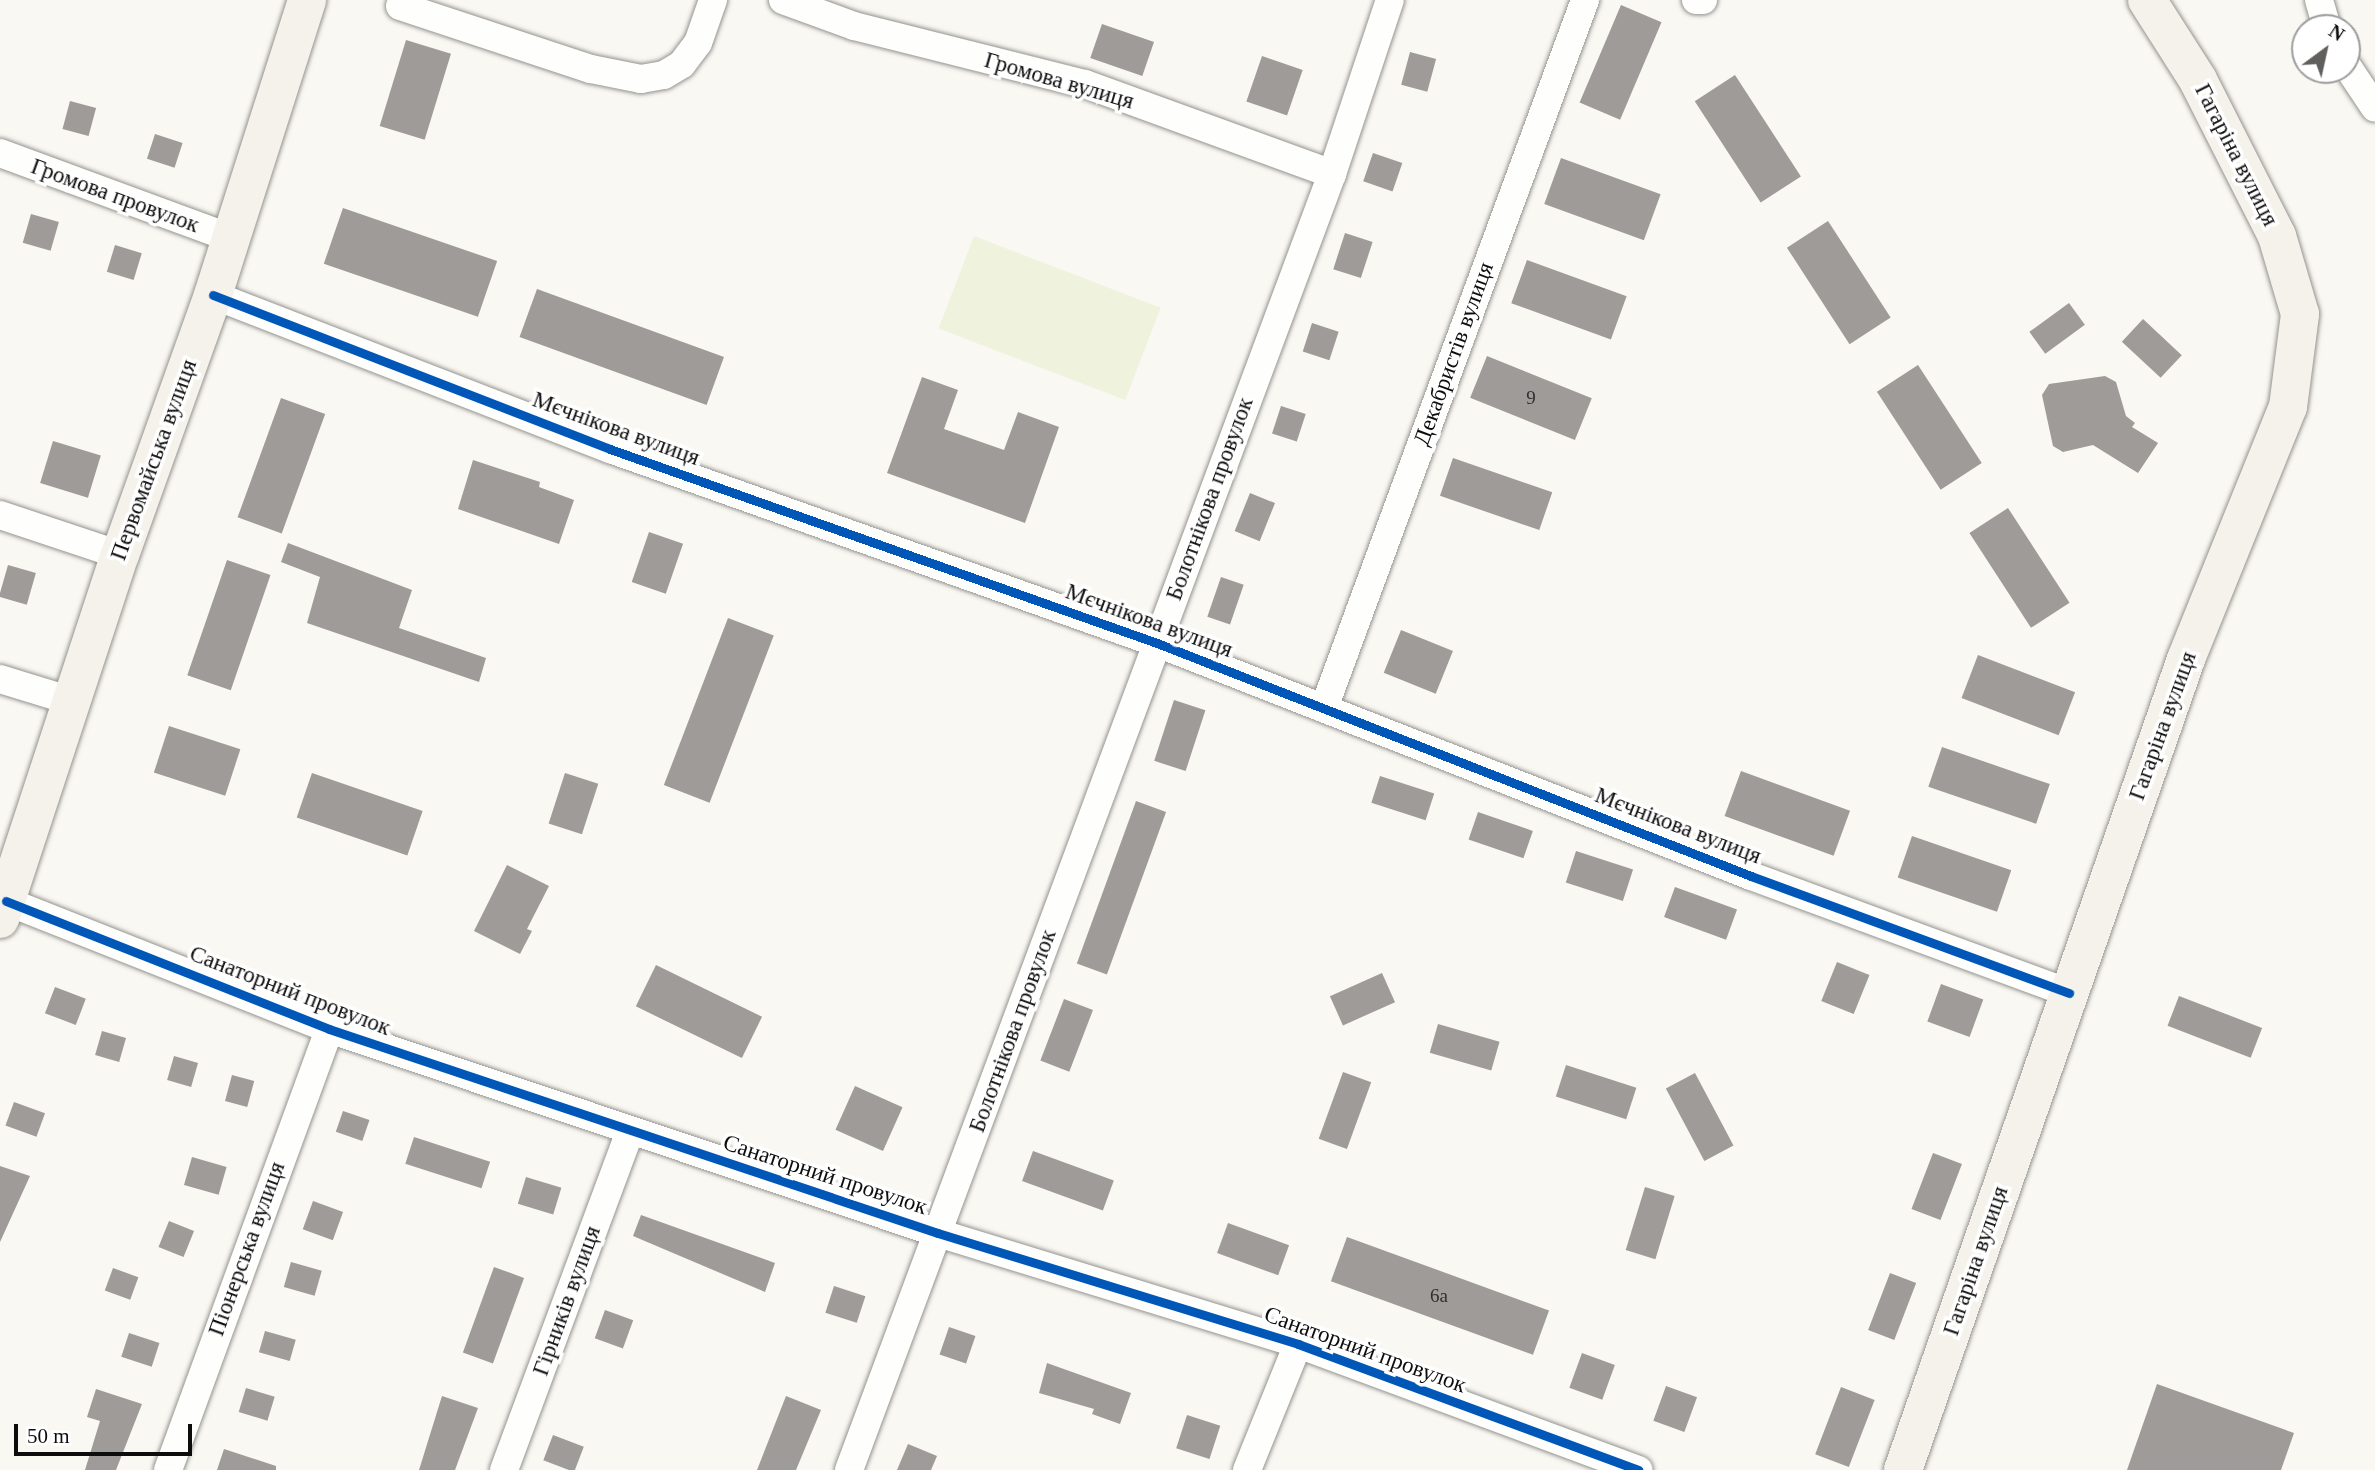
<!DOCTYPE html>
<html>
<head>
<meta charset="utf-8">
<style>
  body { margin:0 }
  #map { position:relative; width:2375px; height:1470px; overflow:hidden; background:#faf8f2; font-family:"Times New Roman",serif }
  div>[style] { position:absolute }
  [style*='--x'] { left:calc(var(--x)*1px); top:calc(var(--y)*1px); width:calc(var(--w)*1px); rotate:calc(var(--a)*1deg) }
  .pitch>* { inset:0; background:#eff3dd; transform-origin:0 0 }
  .building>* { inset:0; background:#9e9b98; transform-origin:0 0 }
  .roads { filter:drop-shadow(0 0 2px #949390) drop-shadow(0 0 2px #949390) }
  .minor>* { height:28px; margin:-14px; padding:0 14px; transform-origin:14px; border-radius:14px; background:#fefefd }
  .secondary>* { height:38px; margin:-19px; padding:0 19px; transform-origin:19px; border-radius:19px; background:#f4f2ea }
  .cycleway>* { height:9px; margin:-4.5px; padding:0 4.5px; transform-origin:4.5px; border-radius:4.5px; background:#0057b8 }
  span { translate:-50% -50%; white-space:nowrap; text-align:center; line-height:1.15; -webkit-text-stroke:7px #fff; paint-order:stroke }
  .number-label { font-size:19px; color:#313030 }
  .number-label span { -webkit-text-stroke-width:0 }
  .street-label { font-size:23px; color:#0d0d0d }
  .north { position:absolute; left:2291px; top:14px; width:70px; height:70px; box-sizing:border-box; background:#fff; border:2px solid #9e9e9e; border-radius:50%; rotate:33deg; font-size:19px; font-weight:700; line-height:28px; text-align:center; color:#0d0d0d }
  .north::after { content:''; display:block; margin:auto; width:24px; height:32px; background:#605f5d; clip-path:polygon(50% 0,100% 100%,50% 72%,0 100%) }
  .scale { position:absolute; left:14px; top:1424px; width:178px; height:32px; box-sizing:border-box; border:4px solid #0d0d0d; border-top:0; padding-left:9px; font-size:21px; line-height:24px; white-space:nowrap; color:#0d0d0d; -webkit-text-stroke:5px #fff; paint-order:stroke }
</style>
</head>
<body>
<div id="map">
  <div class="pitch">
    <i style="left:974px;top:236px;width:200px;height:99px;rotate:21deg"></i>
  </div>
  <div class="building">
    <i style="left:1621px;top:5px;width:44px;height:106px;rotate:23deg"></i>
    <i style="left:1102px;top:24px;width:55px;height:36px;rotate:19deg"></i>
    <i style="left:406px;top:40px;width:47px;height:90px;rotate:17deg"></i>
    <i style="left:1410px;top:52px;width:27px;height:34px;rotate:15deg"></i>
    <i style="left:1262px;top:56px;width:43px;height:48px;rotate:19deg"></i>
    <i style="left:1735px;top:75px;width:121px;height:48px;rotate:57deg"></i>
    <i style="left:70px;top:101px;width:27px;height:29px;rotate:15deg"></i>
    <i style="left:155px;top:134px;width:29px;height:26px;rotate:18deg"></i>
    <i style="left:1373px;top:153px;width:31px;height:30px;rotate:19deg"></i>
    <i style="left:1561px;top:158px;width:106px;height:49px;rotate:20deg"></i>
    <i style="left:343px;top:208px;width:163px;height:59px;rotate:19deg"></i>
    <i style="left:31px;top:214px;width:29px;height:30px;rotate:16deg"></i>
    <i style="left:1828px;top:221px;width:115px;height:49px;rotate:57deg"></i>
    <i style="left:1345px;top:233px;width:29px;height:38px;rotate:18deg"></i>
    <i style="left:115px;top:245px;width:28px;height:28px;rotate:17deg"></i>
    <i style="left:1527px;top:260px;width:106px;height:46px;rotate:20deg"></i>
    <i style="left:537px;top:289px;width:199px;height:51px;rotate:20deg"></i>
    <i style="left:2069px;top:303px;width:27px;height:49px;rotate:54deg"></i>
    <i style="left:2143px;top:319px;width:53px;height:31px;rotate:43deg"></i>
    <i style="left:1312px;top:323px;width:28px;height:30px;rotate:18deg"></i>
    <i style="left:1487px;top:356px;width:113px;height:45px;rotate:22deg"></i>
    <i style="left:1918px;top:365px;width:117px;height:49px;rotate:57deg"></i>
    <i style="clip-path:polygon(2105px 376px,2116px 382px,2126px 416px,2135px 423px,2132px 427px,2158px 443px,2138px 473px,2093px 445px,2063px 452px,2053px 446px,2042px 395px,2049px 384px)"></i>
    <i style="clip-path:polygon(922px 377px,958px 390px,944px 429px,1004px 450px,1018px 412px,1059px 427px,1025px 523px,887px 473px)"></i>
    <i style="left:281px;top:398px;width:47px;height:127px;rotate:20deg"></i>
    <i style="left:1281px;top:406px;width:26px;height:29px;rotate:18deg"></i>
    <i style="left:53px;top:441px;width:50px;height:44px;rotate:17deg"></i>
    <i style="left:1453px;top:458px;width:105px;height:40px;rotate:19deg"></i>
    <i style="clip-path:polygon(473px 460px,540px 482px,539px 487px,574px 500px,559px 544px,458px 509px)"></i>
    <i style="left:1250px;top:493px;width:27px;height:41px;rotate:22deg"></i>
    <i style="left:2008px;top:508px;width:113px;height:46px;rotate:57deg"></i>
    <i style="left:649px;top:532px;width:36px;height:53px;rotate:19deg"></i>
    <i style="clip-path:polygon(288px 543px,412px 590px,399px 628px,486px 658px,479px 682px,307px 623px,320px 577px,281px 562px)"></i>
    <i style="left:227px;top:560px;width:46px;height:122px;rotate:19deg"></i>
    <i style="left:8px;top:565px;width:29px;height:33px;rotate:16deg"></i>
    <i style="left:1221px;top:577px;width:24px;height:42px;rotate:19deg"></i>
    <i style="left:728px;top:618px;width:49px;height:179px;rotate:21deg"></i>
    <i style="left:1401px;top:630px;width:56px;height:46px;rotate:22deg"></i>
    <i style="left:1978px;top:655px;width:104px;height:46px;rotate:21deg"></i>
    <i style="left:1174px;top:700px;width:33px;height:64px;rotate:18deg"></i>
    <i style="left:169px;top:726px;width:75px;height:49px;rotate:18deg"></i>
    <i style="left:1942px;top:747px;width:114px;height:42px;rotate:19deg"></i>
    <i style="left:1741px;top:771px;width:116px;height:48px;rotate:20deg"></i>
    <i style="left:312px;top:773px;width:117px;height:47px;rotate:19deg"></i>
    <i style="left:565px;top:773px;width:35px;height:53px;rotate:18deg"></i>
    <i style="left:1380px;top:776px;width:57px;height:28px;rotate:18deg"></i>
    <i style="left:1136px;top:801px;width:32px;height:173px;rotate:20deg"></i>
    <i style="left:1478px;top:812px;width:58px;height:29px;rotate:19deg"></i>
    <i style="left:1912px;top:836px;width:105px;height:44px;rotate:19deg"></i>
    <i style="left:1576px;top:851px;width:60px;height:33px;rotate:18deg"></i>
    <i style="clip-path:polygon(507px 865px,549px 886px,527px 929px,532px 931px,520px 954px,474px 931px)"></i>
    <i style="left:1675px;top:887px;width:66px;height:32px;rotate:20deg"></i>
    <i style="left:1837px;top:962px;width:35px;height:42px;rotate:22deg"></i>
    <i style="left:656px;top:965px;width:118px;height:46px;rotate:26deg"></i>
    <i style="left:1382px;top:973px;width:32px;height:57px;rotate:66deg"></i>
    <i style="left:1941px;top:984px;width:45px;height:40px;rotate:20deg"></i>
    <i style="left:55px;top:987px;width:33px;height:28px;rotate:21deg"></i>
    <i style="left:2179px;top:996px;width:89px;height:32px;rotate:21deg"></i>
    <i style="left:1064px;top:999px;width:31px;height:66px;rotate:21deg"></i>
    <i style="left:1438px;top:1024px;width:64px;height:30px;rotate:16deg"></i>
    <i style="left:102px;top:1031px;width:25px;height:25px;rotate:16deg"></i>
    <i style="left:174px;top:1056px;width:25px;height:25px;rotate:16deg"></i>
    <i style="left:1566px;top:1065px;width:74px;height:33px;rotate:18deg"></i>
    <i style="left:1343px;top:1072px;width:30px;height:71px;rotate:20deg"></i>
    <i style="left:1695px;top:1073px;width:82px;height:33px;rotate:62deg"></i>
    <i style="left:232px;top:1075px;width:23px;height:27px;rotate:15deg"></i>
    <i style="left:855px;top:1086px;width:52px;height:48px;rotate:24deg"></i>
    <i style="left:14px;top:1102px;width:33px;height:25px;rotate:20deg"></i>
    <i style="left:343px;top:1111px;width:28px;height:22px;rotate:19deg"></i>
    <i style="left:414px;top:1137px;width:80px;height:28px;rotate:18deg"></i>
    <i style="left:1033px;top:1151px;width:86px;height:32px;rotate:20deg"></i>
    <i style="left:1933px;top:1153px;width:31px;height:60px;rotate:21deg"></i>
    <i style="left:192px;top:1157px;width:36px;height:29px;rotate:16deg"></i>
    <i style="clip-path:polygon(0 1166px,30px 1176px,0 1242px)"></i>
    <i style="left:526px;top:1177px;width:37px;height:28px;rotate:17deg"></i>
    <i style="left:1645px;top:1187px;width:31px;height:66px;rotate:17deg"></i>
    <i style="left:313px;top:1201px;width:32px;height:30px;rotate:20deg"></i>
    <i style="clip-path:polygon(641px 1215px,775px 1263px,765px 1292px,633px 1236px)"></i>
    <i style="left:169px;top:1221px;width:27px;height:28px;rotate:22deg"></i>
    <i style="left:1228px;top:1223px;width:65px;height:32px;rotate:20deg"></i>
    <i style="left:1347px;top:1237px;width:215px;height:47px;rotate:20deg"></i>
    <i style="left:291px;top:1262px;width:32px;height:26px;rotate:16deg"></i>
    <i style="left:494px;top:1267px;width:32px;height:91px;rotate:20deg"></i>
    <i style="left:113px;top:1268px;width:27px;height:24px;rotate:20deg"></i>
    <i style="left:1890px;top:1273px;width:28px;height:61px;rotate:21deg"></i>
    <i style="left:834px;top:1286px;width:33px;height:28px;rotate:18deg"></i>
    <i style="left:605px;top:1310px;width:30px;height:30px;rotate:20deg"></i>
    <i style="left:949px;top:1327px;width:28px;height:29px;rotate:19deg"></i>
    <i style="left:265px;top:1331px;width:32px;height:22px;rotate:16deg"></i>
    <i style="left:129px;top:1333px;width:32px;height:25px;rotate:18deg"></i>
    <i style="left:1582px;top:1353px;width:35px;height:37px;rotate:20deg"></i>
    <i style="clip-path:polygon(1047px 1363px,1131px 1393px,1120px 1424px,1092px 1414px,1094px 1409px,1039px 1393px)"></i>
    <i style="clip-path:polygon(2157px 1384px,2294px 1433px,2281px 1470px,2127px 1470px)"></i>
    <i style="left:1666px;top:1386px;width:33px;height:37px;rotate:20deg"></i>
    <i style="left:1841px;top:1387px;width:36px;height:72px;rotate:21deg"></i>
    <i style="left:246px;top:1388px;width:30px;height:25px;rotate:17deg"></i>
    <i style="clip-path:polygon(96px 1389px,142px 1404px,116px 1470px,85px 1470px,100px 1421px,87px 1417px)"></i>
    <i style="clip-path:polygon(442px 1396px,478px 1408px,455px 1470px,419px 1470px)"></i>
    <i style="clip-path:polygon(786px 1396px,821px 1410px,796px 1470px,757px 1470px)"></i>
    <i style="left:1187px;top:1415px;width:35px;height:35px;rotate:18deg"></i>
    <i style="left:553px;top:1435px;width:33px;height:27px;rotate:21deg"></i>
    <i style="clip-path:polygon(908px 1444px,937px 1456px,931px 1470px,897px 1470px)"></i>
    <i style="clip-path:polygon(224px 1449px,276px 1466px,276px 1470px,217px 1470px)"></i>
  </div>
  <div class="roads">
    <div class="minor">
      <i style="--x:783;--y:0;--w:76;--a:20.1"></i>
      <i style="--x:854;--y:26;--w:238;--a:14.1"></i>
      <i style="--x:1085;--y:84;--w:263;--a:20"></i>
      <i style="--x:1696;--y:0;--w:7;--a:0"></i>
      <i style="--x:2319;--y:0;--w:29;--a:74"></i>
      <i style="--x:400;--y:6;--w:201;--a:18.3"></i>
      <i style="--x:591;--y:69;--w:51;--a:11.3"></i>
      <i style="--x:641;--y:79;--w:23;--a:-10"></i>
      <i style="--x:664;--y:75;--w:21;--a:-31"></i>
      <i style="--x:682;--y:64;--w:26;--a:-53"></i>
      <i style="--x:698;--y:43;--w:46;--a:-70.8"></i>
      <i style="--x:2347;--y:66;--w:50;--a:56.3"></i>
      <i style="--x:0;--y:153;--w:246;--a:20.2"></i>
      <i style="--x:213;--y:295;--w:426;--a:21.2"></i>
      <i style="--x:610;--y:449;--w:580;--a:19.53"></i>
      <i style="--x:1157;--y:643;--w:638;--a:21.42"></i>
      <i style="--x:1751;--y:876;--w:339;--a:20.2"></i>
      <i style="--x:0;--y:515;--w:126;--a:18.4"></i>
      <i style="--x:0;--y:679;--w:75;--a:17"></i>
      <i style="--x:1324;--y:708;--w:755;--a:-69.76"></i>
      <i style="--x:6;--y:901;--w:347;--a:21.6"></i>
      <i style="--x:329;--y:1029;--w:642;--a:18.52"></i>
      <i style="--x:938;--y:1233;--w:377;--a:17.1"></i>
      <i style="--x:1298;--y:1344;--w:363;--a:20.3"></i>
      <i style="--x:168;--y:1470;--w:469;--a:-69.9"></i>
      <i style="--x:504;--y:1470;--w:361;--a:-69.6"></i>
      <i style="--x:849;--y:1470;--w:1383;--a:-69.56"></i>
      <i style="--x:1332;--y:174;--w:183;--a:-71.6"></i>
      <i style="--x:1247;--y:1470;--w:136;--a:-68"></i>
    </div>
    <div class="secondary">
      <i style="--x:0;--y:919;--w:383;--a:-71.8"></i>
      <i style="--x:120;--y:555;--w:276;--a:-70.3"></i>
      <i style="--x:213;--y:295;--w:310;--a:-72.3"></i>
      <i style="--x:1903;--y:1470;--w:859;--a:-70.76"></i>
      <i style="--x:2186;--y:659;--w:272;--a:-68"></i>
      <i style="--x:2288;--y:407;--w:94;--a:-82.6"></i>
      <i style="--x:2300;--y:314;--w:81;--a:-106.4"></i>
      <i style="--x:2277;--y:236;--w:175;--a:-116.9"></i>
      <i style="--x:2198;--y:80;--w:95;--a:-122.5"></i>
    </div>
  </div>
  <div class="cycleway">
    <i style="--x:213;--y:295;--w:426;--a:21.2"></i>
    <i style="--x:610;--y:449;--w:580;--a:19.53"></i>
    <i style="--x:1157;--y:643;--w:638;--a:21.42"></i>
    <i style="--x:1751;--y:876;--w:339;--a:20.2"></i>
    <i style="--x:6;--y:901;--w:347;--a:21.6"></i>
    <i style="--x:329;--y:1029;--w:642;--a:18.52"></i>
    <i style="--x:938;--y:1233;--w:377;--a:17.1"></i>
    <i style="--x:1298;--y:1344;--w:363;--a:20.3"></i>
  </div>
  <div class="number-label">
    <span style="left:1531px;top:398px">9</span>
    <span style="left:1439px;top:1296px">6а</span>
  </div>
  <div class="street-label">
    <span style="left:1059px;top:81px;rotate:16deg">Громова вулиця</span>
    <span style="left:2236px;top:155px;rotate:63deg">Гагаріна вулиця</span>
    <span style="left:115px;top:196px;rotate:20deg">Громова провулок</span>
    <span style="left:1454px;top:354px;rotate:-70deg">Декабристів вулиця</span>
    <span style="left:616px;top:429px;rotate:20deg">Мєчнікова вулиця</span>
    <span style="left:154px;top:460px;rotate:-70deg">Первомайська вулиця</span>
    <span style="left:1210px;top:499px;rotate:-70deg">Болотнікова провулок</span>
    <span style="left:1149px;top:621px;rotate:20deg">Мєчнікова вулиця</span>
    <span style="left:2163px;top:726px;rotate:-70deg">Гагаріна вулиця</span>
    <span style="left:1678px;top:826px;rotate:21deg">Мєчнікова вулиця</span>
    <span style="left:290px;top:991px;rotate:21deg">Санаторний провулок</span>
    <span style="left:1013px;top:1031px;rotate:-70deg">Болотнікова провулок</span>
    <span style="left:825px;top:1175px;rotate:18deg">Санаторний провулок</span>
    <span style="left:247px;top:1249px;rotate:-70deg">Піонерська вулиця</span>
    <span style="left:1976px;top:1261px;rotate:-71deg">Гагаріна вулиця</span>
    <span style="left:567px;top:1301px;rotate:-70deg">Гірників вулиця</span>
    <span style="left:1365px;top:1350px;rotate:20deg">Санаторний провулок</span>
  </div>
  <div class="north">N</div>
  <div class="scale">50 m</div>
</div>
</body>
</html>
